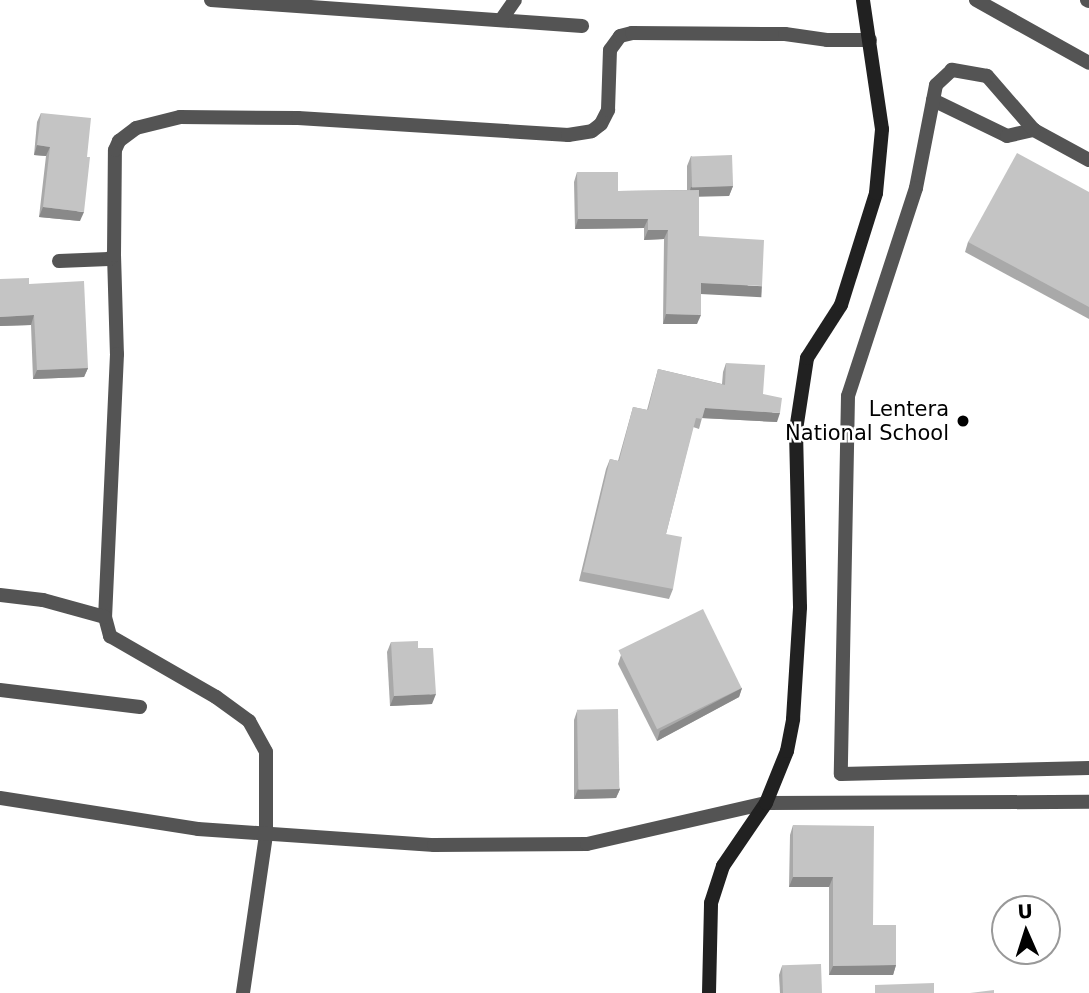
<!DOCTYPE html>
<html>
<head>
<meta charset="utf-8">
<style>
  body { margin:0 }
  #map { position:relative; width:1089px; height:993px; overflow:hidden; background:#fff; font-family:"DejaVu Sans",sans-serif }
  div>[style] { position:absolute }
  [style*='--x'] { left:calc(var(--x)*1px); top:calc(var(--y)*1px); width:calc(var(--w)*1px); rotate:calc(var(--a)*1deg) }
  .lane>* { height:14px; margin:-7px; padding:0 7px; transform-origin:7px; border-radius:7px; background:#545454 }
  .street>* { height:14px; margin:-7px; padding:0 7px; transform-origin:7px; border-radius:7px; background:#545454 }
  .secondary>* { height:14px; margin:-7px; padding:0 7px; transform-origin:7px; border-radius:7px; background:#212121 }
  .wall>* { inset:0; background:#a9a9a9 }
  .shaded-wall>* { inset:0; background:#898989; transform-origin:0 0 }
  .building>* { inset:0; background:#c4c4c4; transform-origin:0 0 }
  .dots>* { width:19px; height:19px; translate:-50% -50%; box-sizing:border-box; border:4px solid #fff; border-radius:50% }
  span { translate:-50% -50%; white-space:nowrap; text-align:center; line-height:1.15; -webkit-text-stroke:5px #fff; paint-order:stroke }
  .poi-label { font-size:21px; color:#000 }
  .right { translate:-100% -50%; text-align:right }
  .north { position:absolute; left:991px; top:895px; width:70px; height:70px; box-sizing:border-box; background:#fff; border:2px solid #999; border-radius:50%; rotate:357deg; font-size:19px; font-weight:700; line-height:28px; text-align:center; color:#000 }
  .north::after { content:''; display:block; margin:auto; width:24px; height:32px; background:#000; clip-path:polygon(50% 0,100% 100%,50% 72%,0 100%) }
</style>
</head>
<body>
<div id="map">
  <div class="lane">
    <i style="--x:933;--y:100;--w:82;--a:25.9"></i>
    <i style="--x:1007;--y:136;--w:28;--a:-13"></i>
    <i style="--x:1089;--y:160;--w:63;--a:-151.4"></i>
    <i style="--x:1034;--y:130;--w:72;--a:-131"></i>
    <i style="--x:987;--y:76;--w:36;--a:-170"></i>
    <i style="--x:952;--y:70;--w:22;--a:137"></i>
    <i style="--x:936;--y:85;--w:105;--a:101"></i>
    <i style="--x:916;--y:188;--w:219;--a:108.1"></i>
    <i style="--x:848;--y:396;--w:378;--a:91.1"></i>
    <i style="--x:841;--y:774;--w:248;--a:-1.4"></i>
  </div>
  <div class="street">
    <i style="--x:211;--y:0;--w:372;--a:4"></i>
    <i style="--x:976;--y:0;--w:129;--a:29.1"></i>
    <i style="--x:1087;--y:0;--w:2;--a:27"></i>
    <i style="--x:501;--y:20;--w:24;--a:-55"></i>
    <i style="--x:114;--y:255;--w:99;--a:88.3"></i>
    <i style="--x:117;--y:354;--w:263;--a:92.6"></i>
    <i style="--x:105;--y:617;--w:20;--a:75"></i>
    <i style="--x:110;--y:636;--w:122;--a:29.9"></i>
    <i style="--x:216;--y:697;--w:41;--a:36"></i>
    <i style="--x:249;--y:721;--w:35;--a:61"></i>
    <i style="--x:266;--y:752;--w:83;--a:90"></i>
    <i style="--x:266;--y:835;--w:160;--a:98.3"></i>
    <i style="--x:59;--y:261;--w:50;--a:-2.3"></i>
    <i style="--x:109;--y:259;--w:6;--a:-39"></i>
    <i style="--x:114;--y:255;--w:105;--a:-89.5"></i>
    <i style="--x:115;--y:150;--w:10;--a:-66"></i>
    <i style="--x:119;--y:141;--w:21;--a:-37"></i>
    <i style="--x:136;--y:128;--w:45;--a:-14"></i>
    <i style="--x:180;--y:117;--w:118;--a:0.5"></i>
    <i style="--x:298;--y:118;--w:271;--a:3.6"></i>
    <i style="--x:568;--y:135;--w:24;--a:-9"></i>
    <i style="--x:592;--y:131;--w:11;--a:-38"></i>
    <i style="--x:601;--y:124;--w:16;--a:-63"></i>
    <i style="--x:608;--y:110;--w:60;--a:-88.1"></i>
    <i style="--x:610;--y:50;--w:17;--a:-54"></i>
    <i style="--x:620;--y:36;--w:12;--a:-14"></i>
    <i style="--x:632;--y:33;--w:153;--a:0.4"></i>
    <i style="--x:785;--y:34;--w:42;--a:8.1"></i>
    <i style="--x:827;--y:40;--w:43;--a:0"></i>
    <i style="--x:0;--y:595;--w:43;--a:6.6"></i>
    <i style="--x:43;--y:600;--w:64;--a:15.3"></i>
    <i style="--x:0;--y:690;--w:141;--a:6.9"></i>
    <i style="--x:0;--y:798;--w:200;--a:8.9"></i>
    <i style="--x:198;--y:829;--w:237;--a:3.9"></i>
    <i style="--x:434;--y:845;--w:153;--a:-0.4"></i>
    <i style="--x:587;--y:844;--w:184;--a:-12.9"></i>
    <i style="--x:766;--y:803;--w:323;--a:-0.2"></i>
  </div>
  <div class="secondary">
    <i style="--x:709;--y:993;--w:90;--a:-88.7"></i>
    <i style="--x:711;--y:903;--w:39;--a:-72"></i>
    <i style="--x:723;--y:866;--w:76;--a:-55.7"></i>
    <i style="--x:766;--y:803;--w:56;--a:-68"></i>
    <i style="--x:787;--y:751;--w:33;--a:-79"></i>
    <i style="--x:793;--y:719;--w:112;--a:-86.4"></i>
    <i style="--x:800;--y:607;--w:177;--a:-91.3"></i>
    <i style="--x:796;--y:430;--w:73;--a:-81.3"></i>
    <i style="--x:807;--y:358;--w:63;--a:-57.3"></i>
    <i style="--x:841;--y:305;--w:117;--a:-72.6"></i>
    <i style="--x:876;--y:193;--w:64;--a:-84.6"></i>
    <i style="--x:882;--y:129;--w:130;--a:-98.4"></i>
  </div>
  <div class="wall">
    <i style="clip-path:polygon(41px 113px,80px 221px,39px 217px,46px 156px,34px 155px,37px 122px)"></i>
    <i style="clip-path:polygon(691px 156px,733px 186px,729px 196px,699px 196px,699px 236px,758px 296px,701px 293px,697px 324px,663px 324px,664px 239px,644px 240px,644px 228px,575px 229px,574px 182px,577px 172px,618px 191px,687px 190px,687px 166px)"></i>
    <i style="clip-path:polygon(1089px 192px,1089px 319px,965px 252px,968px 242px)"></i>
    <i style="clip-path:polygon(0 279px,29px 284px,88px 368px,84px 377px,33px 379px,31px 325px,0 326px)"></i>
    <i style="clip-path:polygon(726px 363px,763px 394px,777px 422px,702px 418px,699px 429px,693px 427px,666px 534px,673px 589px,669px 599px,579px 581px,606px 469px,610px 459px,618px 461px,633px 407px,647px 410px,658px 369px,722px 384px,723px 372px)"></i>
    <i style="clip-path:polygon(391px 642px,418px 648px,432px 704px,390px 706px,387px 652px)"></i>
    <i style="clip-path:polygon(621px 655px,742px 688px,739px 697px,657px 741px,618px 664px)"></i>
    <i style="clip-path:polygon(577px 711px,620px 789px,616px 798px,574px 799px,574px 720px)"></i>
    <i style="clip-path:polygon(793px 825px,873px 925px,896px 965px,893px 975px,829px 975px,829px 887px,789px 887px,790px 835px)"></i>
    <i style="clip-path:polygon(782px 966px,822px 993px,780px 993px,779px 975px)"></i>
  </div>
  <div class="shaded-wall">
    <i style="clip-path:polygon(37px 145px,50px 147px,46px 156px,34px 155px)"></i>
    <i style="clip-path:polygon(733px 186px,729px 196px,688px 197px,691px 187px)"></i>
    <i style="clip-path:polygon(43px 207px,84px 212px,80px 221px,39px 217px)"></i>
    <i style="clip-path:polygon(578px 219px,648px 219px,644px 228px,575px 229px)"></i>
    <i style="clip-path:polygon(648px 230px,668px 230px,664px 239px,644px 240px)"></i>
    <i style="left:701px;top:283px;width:61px;height:11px;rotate:3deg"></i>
    <i style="clip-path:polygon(666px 314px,701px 315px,697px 324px,663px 324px)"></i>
    <i style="clip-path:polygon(34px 315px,31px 325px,0 326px,0 317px)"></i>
    <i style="clip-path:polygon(88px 368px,84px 377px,33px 379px,37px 370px)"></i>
    <i style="clip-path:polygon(705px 408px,780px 413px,777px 422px,701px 418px)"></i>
    <i style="clip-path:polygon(742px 688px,739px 697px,657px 741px,660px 731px)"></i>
    <i style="clip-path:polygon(436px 694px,432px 704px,390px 706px,394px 696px)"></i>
    <i style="clip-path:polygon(578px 789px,620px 789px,616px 798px,574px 799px)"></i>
    <i style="clip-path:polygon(793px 877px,833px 877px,829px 887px,789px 887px)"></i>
    <i style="clip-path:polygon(896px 965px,893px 975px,829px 975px,833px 966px)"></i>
  </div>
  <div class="building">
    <i style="clip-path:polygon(41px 113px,91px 118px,87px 157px,90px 157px,84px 212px,43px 207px,50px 147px,37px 145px)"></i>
    <i style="clip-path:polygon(1017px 153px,1089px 192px,1089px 307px,968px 242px)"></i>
    <i style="left:732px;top:155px;width:31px;height:41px;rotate:88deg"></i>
    <i style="clip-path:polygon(577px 172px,618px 172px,618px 191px,699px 190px,699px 236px,764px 240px,762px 286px,701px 283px,701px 315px,666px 314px,668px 230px,648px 230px,648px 219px,578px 219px)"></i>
    <i style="clip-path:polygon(29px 278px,29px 284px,84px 281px,88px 368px,37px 370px,34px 315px,0 317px,0 279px)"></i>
    <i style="clip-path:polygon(726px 363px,765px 365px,763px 394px,782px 398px,780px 413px,705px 408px,702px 419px,696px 418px,666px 534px,682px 537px,673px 589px,583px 572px,610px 459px,619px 461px,633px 407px,648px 410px,658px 369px,725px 385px)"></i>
    <i style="left:703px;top:609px;width:88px;height:94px;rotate:64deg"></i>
    <i style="clip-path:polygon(418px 641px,418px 648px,433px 648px,436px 694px,394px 696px,391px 642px)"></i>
    <i style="left:618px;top:709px;width:80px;height:41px;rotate:89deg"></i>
    <i style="clip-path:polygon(793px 825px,874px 826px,873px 925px,896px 925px,896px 965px,833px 966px,833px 877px,793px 877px)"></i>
    <i style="left:821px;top:964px;width:29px;height:39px;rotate:88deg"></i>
    <i style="clip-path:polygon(934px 983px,934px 993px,875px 993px,875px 985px)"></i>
    <i style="clip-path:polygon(994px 990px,994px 993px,970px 993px)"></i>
  </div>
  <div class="dots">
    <i style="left:963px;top:421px;background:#000"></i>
  </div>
  <div class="poi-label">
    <span class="right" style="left:949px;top:421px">Lentera<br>National School</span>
  </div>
  <div class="north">U</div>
</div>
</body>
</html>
